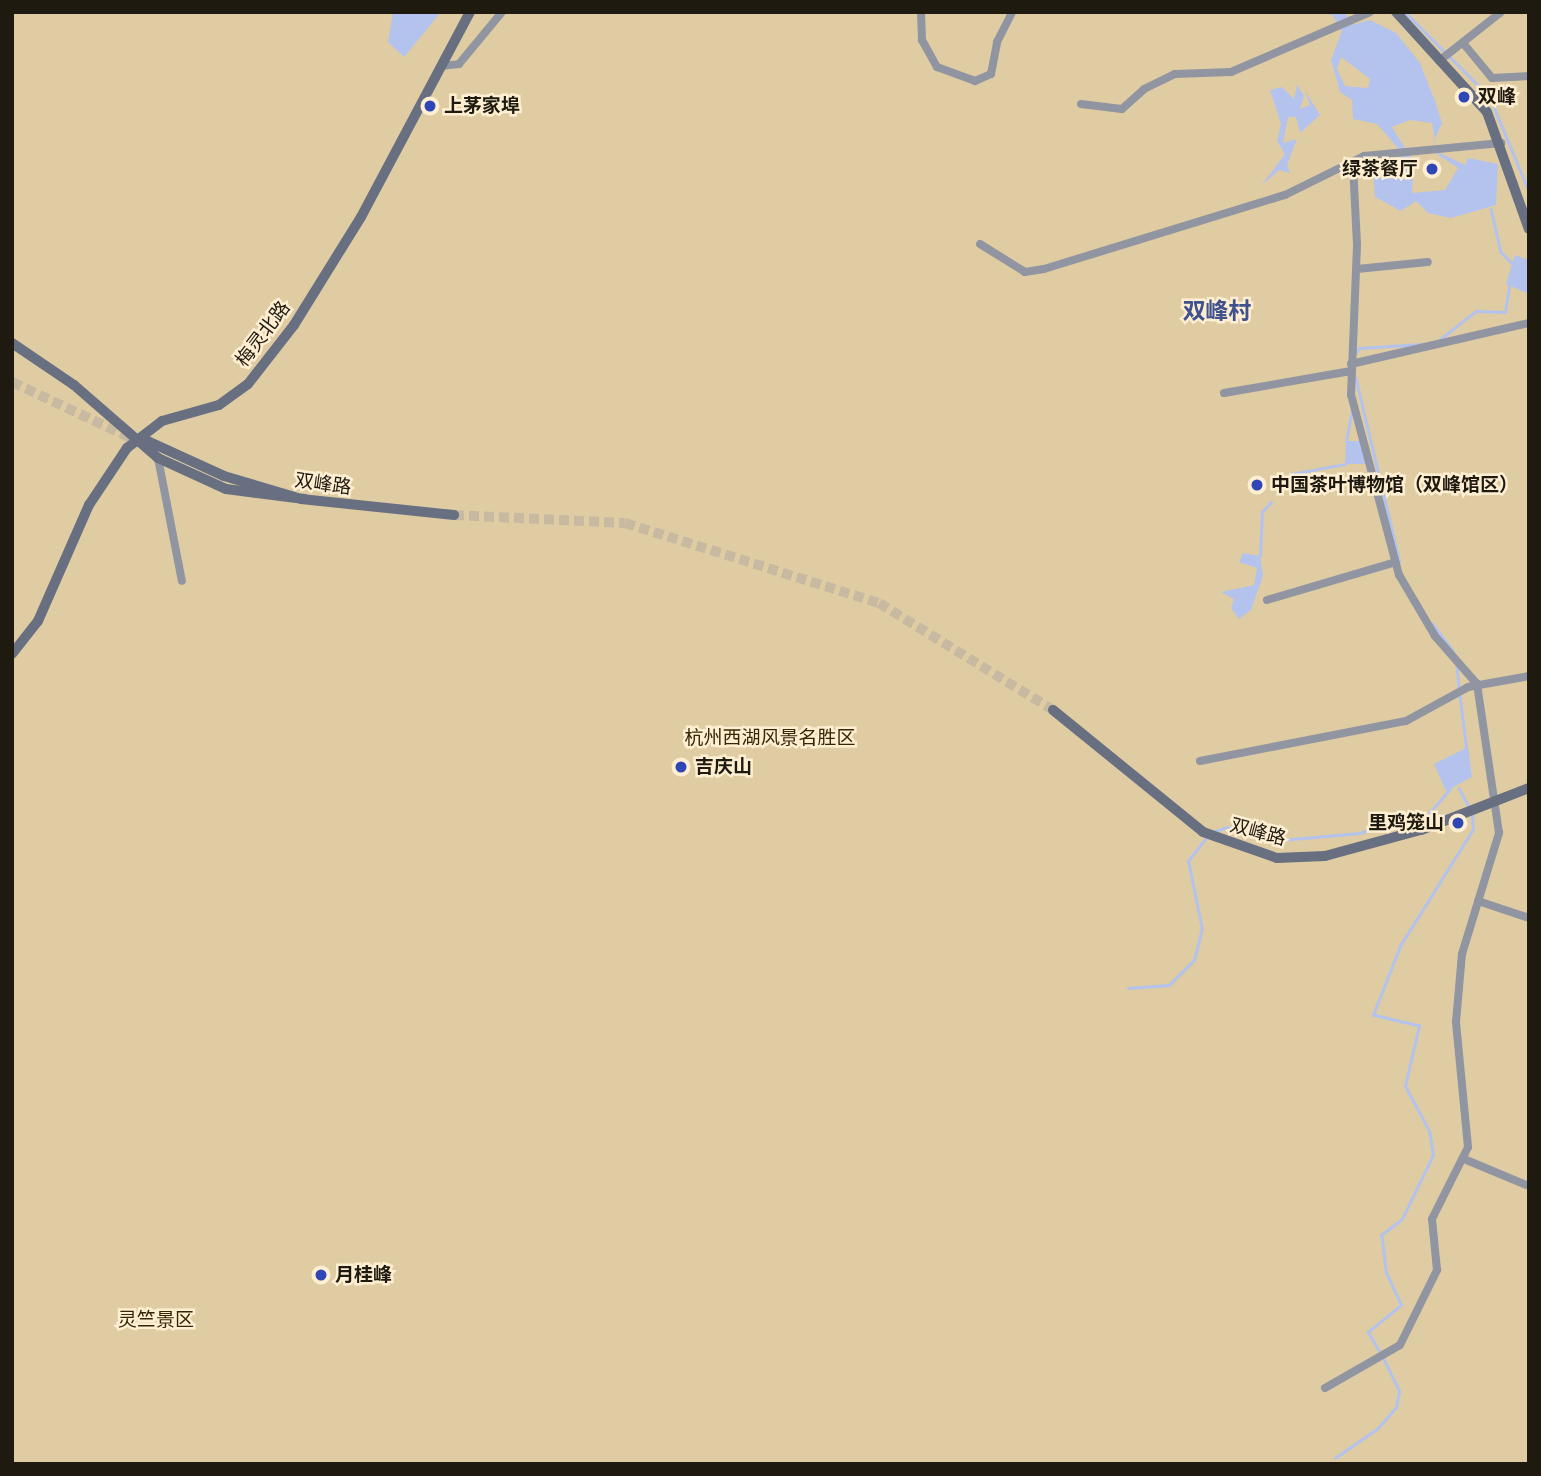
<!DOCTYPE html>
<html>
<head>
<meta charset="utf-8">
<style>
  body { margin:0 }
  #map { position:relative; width:1541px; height:1476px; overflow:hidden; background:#f1e2c5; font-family:"Archivo Narrow","Noto Sans SC",sans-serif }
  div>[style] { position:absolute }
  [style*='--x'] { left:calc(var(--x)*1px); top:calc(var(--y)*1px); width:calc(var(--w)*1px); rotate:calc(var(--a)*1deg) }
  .green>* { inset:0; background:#e0cca3; transform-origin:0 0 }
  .water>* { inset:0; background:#b3c3ee }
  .stream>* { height:2.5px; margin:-1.25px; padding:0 1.25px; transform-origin:1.25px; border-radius:1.25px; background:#b3c3ee }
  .secondary-tunnel>* { height:10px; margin-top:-5px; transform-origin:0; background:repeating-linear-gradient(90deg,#c7baa1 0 10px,transparent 0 15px) }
  .street>* { height:8px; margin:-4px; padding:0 4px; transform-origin:4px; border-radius:4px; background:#9095a1 }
  .secondary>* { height:10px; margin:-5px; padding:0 5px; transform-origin:5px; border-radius:5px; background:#686f81 }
  .dots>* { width:19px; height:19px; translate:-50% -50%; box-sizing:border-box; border:4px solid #ffefd2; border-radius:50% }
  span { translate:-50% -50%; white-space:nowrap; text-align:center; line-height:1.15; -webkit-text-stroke:5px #ffefd2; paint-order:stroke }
  .poi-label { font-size:19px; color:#1f1a10; font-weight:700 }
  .left { translate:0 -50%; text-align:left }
  .right { translate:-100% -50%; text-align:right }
  .street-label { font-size:19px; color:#1f1a10 }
  .park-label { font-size:19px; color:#362601 }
  .quarter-label { font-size:23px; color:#3f528d; font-weight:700 }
  .frame { position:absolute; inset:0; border:14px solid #1f1a10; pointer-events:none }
</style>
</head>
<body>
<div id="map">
  <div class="green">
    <i style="left:12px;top:12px;width:1517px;height:1452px"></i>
  </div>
  <div class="water">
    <i style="clip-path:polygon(393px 12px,441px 12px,404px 57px,388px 42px)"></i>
    <i style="clip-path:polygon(evenodd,1316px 12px,1345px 12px,1352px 25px,1370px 20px,1396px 33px,1420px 63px,1435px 101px,1442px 123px,1434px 141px,1438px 152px,1465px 165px,1468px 158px,1498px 164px,1496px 205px,1451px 218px,1428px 213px,1416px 201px,1401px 211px,1375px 197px,1373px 169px,1396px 166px,1403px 154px,1377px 124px,1353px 119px,1352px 100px,1340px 92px,1331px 60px,1342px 31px,1332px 15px,1316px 12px,1341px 57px,1370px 79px,1368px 88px,1345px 86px,1337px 69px,1341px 57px,1316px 12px,1410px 120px,1432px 123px,1437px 154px,1458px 168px,1445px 190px,1412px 193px,1414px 163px,1392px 127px,1410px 120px)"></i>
    <i style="clip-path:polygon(1297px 85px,1304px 96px,1300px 109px,1310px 105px,1305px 91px,1320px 115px,1300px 133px,1296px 117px,1288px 117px,1283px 143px,1297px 139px,1287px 165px,1290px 173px,1279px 170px,1261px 186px,1285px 154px,1277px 141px,1281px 124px,1270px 90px,1282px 87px,1294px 99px)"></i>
    <i style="clip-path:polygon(1515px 255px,1529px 260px,1529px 294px,1506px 284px)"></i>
    <i style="clip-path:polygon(1346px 441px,1362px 441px,1368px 464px,1345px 464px)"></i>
    <i style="clip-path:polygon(1243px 553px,1260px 556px,1263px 576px,1251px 610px,1239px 619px,1231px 608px,1234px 599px,1221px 592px,1254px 585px,1257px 568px,1239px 562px)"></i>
    <i style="clip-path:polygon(1468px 747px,1472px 777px,1446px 791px,1434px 764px)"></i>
  </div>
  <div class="stream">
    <i style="--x:1405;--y:12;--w:120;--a:45"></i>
    <i style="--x:1490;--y:97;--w:102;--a:67.5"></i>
    <i style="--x:1491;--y:209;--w:44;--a:76.9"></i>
    <i style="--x:1501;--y:252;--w:16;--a:45"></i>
    <i style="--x:1439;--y:340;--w:47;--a:-38.1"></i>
    <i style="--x:1476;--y:311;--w:29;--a:2"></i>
    <i style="--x:1505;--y:312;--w:26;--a:-81"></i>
    <i style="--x:1355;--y:354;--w:7;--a:-56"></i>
    <i style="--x:1359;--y:348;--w:63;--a:-3.6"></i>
    <i style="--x:1356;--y:378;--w:189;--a:76.6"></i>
    <i style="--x:1346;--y:441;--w:32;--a:-79"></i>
    <i style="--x:1291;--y:474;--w:55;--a:-10.5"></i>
    <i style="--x:1260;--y:556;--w:44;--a:-87.4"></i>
    <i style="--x:1262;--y:512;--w:13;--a:-48"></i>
    <i style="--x:1432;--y:623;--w:35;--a:53"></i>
    <i style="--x:1457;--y:664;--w:24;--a:85"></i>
    <i style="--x:1460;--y:695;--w:56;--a:82.9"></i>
    <i style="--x:1459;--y:788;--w:24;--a:62"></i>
    <i style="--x:1215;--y:831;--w:13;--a:-18"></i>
    <i style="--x:1227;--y:827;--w:44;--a:18.4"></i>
    <i style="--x:1269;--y:841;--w:91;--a:-5"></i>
    <i style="--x:1360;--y:833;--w:40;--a:-21"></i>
    <i style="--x:1397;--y:819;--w:27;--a:0"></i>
    <i style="--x:1424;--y:819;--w:40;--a:-49"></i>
    <i style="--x:1128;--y:988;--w:41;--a:-4.2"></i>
    <i style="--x:1169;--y:985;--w:35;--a:-45"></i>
    <i style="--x:1194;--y:960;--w:32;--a:-76"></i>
    <i style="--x:1202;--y:929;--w:69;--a:-101.6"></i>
    <i style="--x:1188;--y:861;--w:31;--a:-52"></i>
    <i style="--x:1380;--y:1353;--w:24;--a:-120"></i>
    <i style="--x:1368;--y:1332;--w:43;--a:-39.3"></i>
    <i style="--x:1401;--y:1305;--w:35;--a:-115"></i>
    <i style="--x:1386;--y:1273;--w:38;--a:-97"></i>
    <i style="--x:1381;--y:1235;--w:26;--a:-37"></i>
    <i style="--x:1402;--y:1219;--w:71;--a:-64.2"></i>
    <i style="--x:1433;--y:1155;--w:24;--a:-99"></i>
    <i style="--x:1429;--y:1131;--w:51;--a:-118.1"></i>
    <i style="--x:1405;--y:1086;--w:62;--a:-76.9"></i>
    <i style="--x:1419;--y:1026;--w:47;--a:-166.6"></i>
    <i style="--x:1373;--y:1015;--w:74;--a:-68.6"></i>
    <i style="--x:1400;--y:946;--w:138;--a:-58"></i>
    <i style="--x:1473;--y:829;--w:14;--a:-94"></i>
    <i style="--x:1335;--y:1458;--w:52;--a:-34.9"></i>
    <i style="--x:1378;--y:1428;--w:28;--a:-49"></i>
    <i style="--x:1396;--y:1407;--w:16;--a:-79"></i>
    <i style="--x:1399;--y:1391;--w:37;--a:-116"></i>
  </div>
  <div class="secondary-tunnel">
    <i style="--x:12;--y:382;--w:136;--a:25.2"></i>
    <i style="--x:454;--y:515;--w:171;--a:2.7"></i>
    <i style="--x:625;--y:523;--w:266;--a:17.5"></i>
    <i style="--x:879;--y:603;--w:204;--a:31.6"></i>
  </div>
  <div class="street">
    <i style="--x:921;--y:12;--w:28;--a:88"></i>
    <i style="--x:922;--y:40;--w:31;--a:61"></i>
    <i style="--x:937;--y:67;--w:40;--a:20.2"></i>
    <i style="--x:975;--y:81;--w:17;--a:-24"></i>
    <i style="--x:991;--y:74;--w:33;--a:-79"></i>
    <i style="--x:997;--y:42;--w:34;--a:-63"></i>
    <i style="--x:1463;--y:43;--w:45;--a:50.4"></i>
    <i style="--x:1492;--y:78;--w:37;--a:-3"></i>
    <i style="--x:1439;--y:61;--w:79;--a:-38.3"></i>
    <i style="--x:441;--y:66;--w:18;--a:-6"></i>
    <i style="--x:459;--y:64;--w:67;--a:-50.4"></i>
    <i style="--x:1081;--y:104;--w:41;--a:7"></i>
    <i style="--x:1122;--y:109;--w:30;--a:-42"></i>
    <i style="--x:1144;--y:89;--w:34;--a:-26"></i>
    <i style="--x:1175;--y:74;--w:56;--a:-2"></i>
    <i style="--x:1231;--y:72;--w:151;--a:-23.3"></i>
    <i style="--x:980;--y:244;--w:53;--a:31.9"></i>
    <i style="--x:1025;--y:272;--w:19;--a:-9"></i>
    <i style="--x:1044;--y:269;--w:252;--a:-17.1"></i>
    <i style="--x:1285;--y:195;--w:88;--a:-26.3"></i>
    <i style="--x:1364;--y:156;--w:138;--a:-5.4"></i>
    <i style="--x:1357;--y:269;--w:71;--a:-5.6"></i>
    <i style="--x:1351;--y:364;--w:183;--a:-13"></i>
    <i style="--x:1224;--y:393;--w:129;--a:-9.8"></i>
    <i style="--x:158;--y:458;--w:125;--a:79"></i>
    <i style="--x:1267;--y:600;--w:134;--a:-16.4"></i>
    <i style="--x:1200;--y:761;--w:210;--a:-11"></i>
    <i style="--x:1406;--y:721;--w:71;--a:-28.7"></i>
    <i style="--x:1468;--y:687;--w:62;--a:-10.2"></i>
    <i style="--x:1478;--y:901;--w:54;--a:18.4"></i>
    <i style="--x:1464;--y:1159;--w:70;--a:22.6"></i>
    <i style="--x:1325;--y:1388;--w:86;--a:-29.8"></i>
    <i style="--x:1400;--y:1345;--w:84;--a:-63.7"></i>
    <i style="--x:1437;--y:1270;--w:51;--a:-95.6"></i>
    <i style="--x:1432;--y:1219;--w:80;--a:-63.4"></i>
    <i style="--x:1468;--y:1147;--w:126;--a:-95.5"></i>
    <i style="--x:1456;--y:1022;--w:68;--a:-85"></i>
    <i style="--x:1462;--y:954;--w:127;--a:-73"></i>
    <i style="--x:1499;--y:833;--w:151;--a:-98.4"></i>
    <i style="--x:1477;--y:684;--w:64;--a:-131.2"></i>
    <i style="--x:1435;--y:636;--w:71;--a:-120.5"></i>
    <i style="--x:1399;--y:575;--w:186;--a:-104.9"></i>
    <i style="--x:1351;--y:395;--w:151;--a:-87.7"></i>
    <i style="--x:1357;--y:244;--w:79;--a:-92.9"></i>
  </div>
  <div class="secondary">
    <i style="--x:1396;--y:12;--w:135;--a:47.7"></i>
    <i style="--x:1487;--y:112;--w:124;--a:70.3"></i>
    <i style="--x:12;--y:343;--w:75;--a:34.1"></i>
    <i style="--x:74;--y:385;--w:111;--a:41"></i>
    <i style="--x:158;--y:458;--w:75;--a:24.5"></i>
    <i style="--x:226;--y:489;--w:79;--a:7.3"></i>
    <i style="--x:141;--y:438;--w:91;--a:24.6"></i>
    <i style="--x:224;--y:476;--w:74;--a:16.5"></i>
    <i style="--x:301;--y:499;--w:154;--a:6"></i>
    <i style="--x:12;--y:654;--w:42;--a:-51.8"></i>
    <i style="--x:38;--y:621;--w:127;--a:-66.3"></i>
    <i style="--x:89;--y:505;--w:69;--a:-56.3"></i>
    <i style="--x:127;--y:448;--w:44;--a:-37.6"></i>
    <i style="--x:162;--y:421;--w:59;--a:-15.7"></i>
    <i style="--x:219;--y:405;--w:36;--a:-36"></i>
    <i style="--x:248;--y:384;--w:75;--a:-52.1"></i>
    <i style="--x:294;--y:325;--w:127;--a:-58.2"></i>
    <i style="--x:361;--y:217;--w:232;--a:-62"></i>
    <i style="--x:1053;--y:710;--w:193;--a:39.1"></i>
    <i style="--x:1203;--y:832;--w:78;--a:19.4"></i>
    <i style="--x:1277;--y:858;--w:48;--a:-2.4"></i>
    <i style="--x:1325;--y:856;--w:99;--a:-15.2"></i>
    <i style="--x:1421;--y:830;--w:116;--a:-21.3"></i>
  </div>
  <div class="dots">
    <i style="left:1464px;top:97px;background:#2f46b7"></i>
    <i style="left:430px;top:106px;background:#2f46b7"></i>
    <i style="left:1432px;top:169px;background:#2f46b7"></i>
    <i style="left:1257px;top:485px;background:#2f46b7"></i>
    <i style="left:681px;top:767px;background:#2f46b7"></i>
    <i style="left:1458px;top:823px;background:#2f46b7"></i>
    <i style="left:321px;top:1275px;background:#2f46b7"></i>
  </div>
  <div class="poi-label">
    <span class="left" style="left:1478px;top:97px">双峰</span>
    <span class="left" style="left:444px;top:106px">上茅家埠</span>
    <span class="right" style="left:1418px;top:169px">绿茶餐厅</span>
    <span class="left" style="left:1271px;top:485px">中国茶叶博物馆（双峰馆区）</span>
    <span class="left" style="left:695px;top:767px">吉庆山</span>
    <span class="right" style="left:1444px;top:823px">里鸡笼山</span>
    <span class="left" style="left:335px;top:1275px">月桂峰</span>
  </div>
  <div class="street-label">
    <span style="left:263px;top:334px;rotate:-53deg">梅灵北路</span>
    <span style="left:323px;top:484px;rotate:8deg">双峰路</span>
    <span style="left:1258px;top:832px;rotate:15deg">双峰路</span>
  </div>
  <div class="park-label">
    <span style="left:770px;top:738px">杭州西湖风景名胜区</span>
    <span style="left:156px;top:1320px">灵竺景区</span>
  </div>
  <div class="quarter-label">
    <span style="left:1217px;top:311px">双峰村</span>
  </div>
  <div class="frame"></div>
</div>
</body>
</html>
